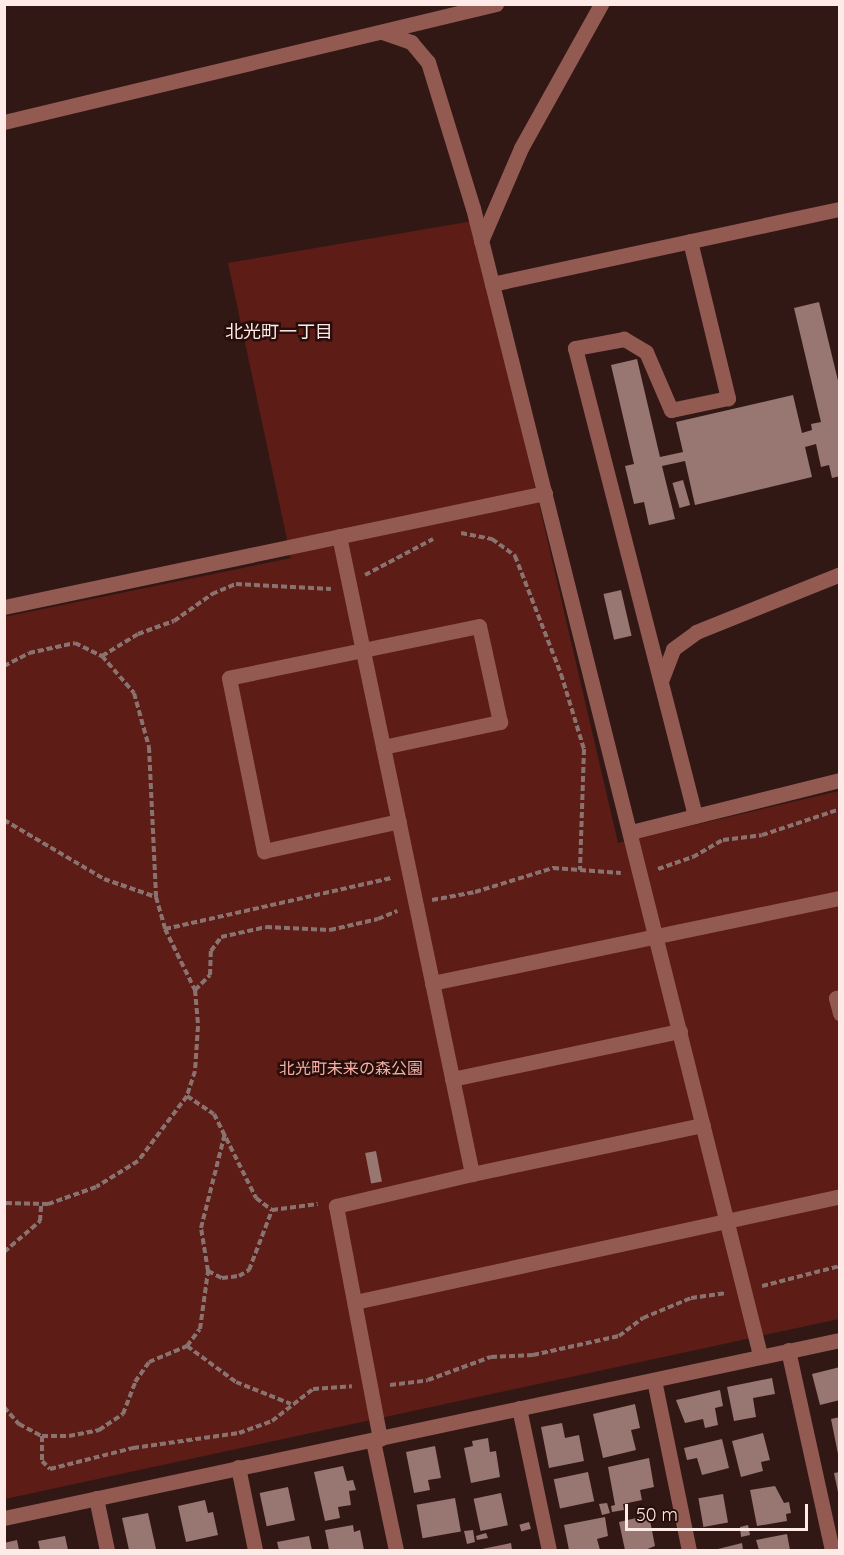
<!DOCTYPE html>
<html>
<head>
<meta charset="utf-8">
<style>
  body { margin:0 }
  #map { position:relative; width:844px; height:1555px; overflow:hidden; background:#321814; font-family:Quicksand,"Noto Sans JP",sans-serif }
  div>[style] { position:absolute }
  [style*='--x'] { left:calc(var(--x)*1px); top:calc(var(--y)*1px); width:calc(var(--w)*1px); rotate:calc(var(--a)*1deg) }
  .green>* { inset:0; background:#5e1c16 }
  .building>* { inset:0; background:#987671; transform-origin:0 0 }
  .path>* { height:4px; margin-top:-2px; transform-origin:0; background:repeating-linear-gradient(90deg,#8a736f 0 6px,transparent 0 9px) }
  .minor>* { height:15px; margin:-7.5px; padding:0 7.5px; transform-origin:7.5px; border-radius:7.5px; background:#935a52 }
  span { translate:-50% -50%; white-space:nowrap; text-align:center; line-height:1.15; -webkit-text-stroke:5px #280e0b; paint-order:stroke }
  .park-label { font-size:16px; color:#f6aea4 }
  .neighbourhood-label { font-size:18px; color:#feeae7 }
  .frame { position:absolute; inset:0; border:6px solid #feeae7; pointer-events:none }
  .scale { position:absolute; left:625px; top:1504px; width:183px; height:27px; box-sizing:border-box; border:3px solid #feeae7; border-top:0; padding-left:8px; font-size:18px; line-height:21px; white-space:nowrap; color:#feeae7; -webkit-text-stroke:4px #280e0b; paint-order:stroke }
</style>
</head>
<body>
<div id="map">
  <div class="green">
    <i style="clip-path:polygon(473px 221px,618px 843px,839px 791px,839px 1319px,5px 1499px,4px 617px,291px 558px,228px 263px)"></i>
  </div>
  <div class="building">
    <i style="clip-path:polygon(819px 302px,840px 389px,840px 476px,832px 478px,829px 465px,821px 467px,816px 444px,805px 447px,812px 477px,695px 505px,685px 461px,662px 466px,675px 519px,649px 525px,644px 502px,634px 504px,625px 466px,634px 464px,611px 365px,637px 359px,660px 457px,683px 452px,676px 422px,793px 395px,802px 433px,812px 430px,811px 424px,821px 422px,794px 308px)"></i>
    <i style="left:683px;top:480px;width:26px;height:11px;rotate:74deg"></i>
    <i style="left:621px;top:590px;width:47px;height:18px;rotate:77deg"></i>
    <i style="left:376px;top:1151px;width:31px;height:11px;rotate:79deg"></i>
    <i style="clip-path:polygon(840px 1367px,840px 1400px,820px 1405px,812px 1374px)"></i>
    <i style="clip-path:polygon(772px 1378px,775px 1394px,753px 1398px,756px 1417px,734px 1421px,727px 1387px)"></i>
    <i style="clip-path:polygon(720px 1390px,723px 1406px,715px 1408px,718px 1425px,705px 1428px,703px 1419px,685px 1423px,676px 1400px)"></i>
    <i style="clip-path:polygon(635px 1404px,640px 1428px,631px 1430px,636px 1450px,603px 1458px,593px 1414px)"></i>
    <i style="clip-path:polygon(840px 1417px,840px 1454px,838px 1454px,831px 1419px)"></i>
    <i style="clip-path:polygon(562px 1423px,565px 1438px,579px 1435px,584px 1461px,549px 1468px,541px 1427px)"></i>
    <i style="clip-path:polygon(763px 1433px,770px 1460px,761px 1462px,763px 1471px,741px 1477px,732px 1441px)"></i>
    <i style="clip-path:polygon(488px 1438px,490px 1452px,496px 1451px,500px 1477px,471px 1483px,464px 1448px,473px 1446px,472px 1441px)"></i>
    <i style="clip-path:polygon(722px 1439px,729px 1468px,702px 1475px,697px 1458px,687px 1460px,684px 1448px)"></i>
    <i style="clip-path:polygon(435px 1446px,441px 1478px,428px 1480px,430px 1490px,414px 1493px,406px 1452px)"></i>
    <i style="clip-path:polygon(649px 1458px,654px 1487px,640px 1490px,642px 1500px,623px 1504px,624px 1510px,612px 1512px,611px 1506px,615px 1505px,608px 1467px)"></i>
    <i style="clip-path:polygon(343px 1466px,347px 1481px,353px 1480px,356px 1490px,349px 1491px,351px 1505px,338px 1507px,340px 1518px,325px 1521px,314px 1472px)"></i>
    <i style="left:588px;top:1472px;width:30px;height:35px;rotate:78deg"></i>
    <i style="clip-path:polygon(840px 1472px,840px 1492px,838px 1492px,834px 1473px)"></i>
    <i style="clip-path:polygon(775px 1486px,784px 1503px,789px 1502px,791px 1513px,786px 1514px,787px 1521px,757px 1526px,750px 1490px)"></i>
    <i style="left:288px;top:1487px;width:34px;height:29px;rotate:78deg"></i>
    <i style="left:501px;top:1493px;width:33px;height:28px;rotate:78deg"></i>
    <i style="left:723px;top:1494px;width:29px;height:25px;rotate:80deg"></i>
    <i style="left:455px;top:1498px;width:34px;height:39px;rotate:80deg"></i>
    <i style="clip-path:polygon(205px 1500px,208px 1513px,213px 1512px,218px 1535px,186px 1542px,178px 1506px)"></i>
    <i style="clip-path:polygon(607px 1503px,610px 1513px,602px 1515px,599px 1504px)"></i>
    <i style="clip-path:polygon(148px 1513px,156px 1549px,129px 1550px,122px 1518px)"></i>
    <i style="clip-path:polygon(649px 1515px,655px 1546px,645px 1550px,625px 1550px,619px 1522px)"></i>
    <i style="clip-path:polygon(605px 1517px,608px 1536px,597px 1539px,600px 1550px,569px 1550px,564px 1525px)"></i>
    <i style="left:529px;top:1522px;width:7px;height:10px;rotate:74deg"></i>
    <i style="clip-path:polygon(353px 1525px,354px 1532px,360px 1530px,364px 1550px,329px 1550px,325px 1530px)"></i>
    <i style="clip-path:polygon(748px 1525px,750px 1535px,741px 1537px,740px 1527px)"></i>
    <i style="clip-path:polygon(473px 1530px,475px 1542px,467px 1544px,464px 1531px)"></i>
    <i style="clip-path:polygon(486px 1533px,488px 1538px,477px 1540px,476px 1536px)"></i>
    <i style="clip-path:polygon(787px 1534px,790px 1550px,759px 1550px,756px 1540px)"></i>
    <i style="clip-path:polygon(65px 1536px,68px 1550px,40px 1550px,38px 1541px)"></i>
    <i style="clip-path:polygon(309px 1536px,312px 1550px,279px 1550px,277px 1542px)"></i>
    <i style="clip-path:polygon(17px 1540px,19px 1550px,4px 1550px,4px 1543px)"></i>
    <i style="clip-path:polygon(511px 1543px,512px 1550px,482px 1550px,482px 1549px)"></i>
    <i style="clip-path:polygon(742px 1543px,743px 1550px,714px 1550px)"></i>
  </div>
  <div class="path">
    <i style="--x:461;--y:533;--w:32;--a:11"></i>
    <i style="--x:492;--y:539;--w:29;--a:36"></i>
    <i style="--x:515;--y:556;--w:127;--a:68.7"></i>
    <i style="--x:561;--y:674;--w:78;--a:73"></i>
    <i style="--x:584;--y:749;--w:121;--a:91.9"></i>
    <i style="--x:365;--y:575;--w:77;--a:-27.9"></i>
    <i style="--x:102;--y:656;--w:42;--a:-31.4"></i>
    <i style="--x:138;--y:634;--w:38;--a:-20"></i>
    <i style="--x:174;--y:621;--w:47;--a:-35.4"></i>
    <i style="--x:212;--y:594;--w:26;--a:-23"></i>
    <i style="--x:236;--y:584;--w:95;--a:3"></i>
    <i style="--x:4;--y:666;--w:28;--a:-27"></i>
    <i style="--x:29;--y:653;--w:47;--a:-12.3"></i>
    <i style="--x:75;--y:643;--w:30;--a:26"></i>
    <i style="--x:102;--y:656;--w:49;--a:49.1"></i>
    <i style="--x:134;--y:693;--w:56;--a:74.5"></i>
    <i style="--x:149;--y:747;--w:150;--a:87.3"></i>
    <i style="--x:156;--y:897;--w:33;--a:74"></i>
    <i style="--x:165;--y:929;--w:68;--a:63.8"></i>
    <i style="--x:195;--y:990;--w:36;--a:85"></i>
    <i style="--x:198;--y:1026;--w:45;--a:93.8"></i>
    <i style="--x:195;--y:1071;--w:26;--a:108"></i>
    <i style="--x:187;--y:1096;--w:81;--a:127"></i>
    <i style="--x:138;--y:1161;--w:49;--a:148.2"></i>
    <i style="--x:96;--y:1187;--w:51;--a:160.5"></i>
    <i style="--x:48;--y:1204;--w:44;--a:-178.7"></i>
    <i style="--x:4;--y:820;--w:116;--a:30.5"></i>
    <i style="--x:104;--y:879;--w:55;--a:19.1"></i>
    <i style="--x:658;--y:869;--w:37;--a:-19"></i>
    <i style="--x:693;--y:857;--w:34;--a:-30"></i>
    <i style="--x:723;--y:840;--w:39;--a:-7"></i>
    <i style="--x:762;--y:835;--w:82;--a:-18.4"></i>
    <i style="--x:432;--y:900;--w:44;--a:-10.5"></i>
    <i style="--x:475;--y:892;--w:82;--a:-17.1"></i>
    <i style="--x:553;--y:868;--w:68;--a:4.2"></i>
    <i style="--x:165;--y:929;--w:232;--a:-12.7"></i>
    <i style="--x:195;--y:990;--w:21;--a:-45"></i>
    <i style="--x:210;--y:975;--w:24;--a:-88"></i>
    <i style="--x:211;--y:951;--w:17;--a:-54"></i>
    <i style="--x:221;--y:937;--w:46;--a:-12.5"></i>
    <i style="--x:266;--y:927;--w:64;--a:2.7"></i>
    <i style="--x:330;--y:930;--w:49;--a:-12.9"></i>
    <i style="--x:378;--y:919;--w:21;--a:-23"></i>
    <i style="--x:187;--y:1096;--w:32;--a:34"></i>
    <i style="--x:214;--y:1114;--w:94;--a:63.4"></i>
    <i style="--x:256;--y:1198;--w:20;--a:37"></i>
    <i style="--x:272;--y:1210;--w:46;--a:-7.4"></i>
    <i style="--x:4;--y:1252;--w:48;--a:-40.7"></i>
    <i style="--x:40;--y:1221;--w:16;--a:-86"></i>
    <i style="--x:208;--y:1271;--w:16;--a:27"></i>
    <i style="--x:222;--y:1278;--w:17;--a:-7"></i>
    <i style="--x:239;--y:1276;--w:12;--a:-31"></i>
    <i style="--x:249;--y:1270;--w:64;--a:-69"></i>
    <i style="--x:762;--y:1286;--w:81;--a:-14.4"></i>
    <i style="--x:187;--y:1346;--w:61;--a:36.3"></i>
    <i style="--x:236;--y:1382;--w:59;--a:21.8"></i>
    <i style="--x:390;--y:1385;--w:38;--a:-7"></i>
    <i style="--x:428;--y:1380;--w:67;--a:-20.1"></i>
    <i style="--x:491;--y:1357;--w:42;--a:-2.7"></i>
    <i style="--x:533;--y:1355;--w:88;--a:-12.5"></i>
    <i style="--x:619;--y:1336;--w:30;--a:-37"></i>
    <i style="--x:643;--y:1318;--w:52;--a:-22.6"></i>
    <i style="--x:691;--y:1298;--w:34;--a:-8"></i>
    <i style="--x:4;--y:1407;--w:23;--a:49"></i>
    <i style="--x:19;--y:1424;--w:26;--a:28"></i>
    <i style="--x:42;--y:1436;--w:27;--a:0"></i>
    <i style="--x:69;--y:1436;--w:31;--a:-11"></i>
    <i style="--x:99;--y:1430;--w:29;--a:-34"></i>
    <i style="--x:123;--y:1414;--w:34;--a:-69"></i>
    <i style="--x:135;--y:1382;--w:24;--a:-55"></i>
    <i style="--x:149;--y:1362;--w:41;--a:-22.8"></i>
    <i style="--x:187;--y:1346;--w:21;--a:-53"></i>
    <i style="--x:200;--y:1329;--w:59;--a:-82.1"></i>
    <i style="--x:208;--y:1271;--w:44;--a:-99.2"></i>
    <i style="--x:201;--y:1228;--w:98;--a:-75.8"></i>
    <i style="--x:42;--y:1436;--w:25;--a:90"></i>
    <i style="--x:42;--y:1461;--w:11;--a:45"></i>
    <i style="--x:50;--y:1469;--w:86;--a:-14.2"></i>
    <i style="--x:133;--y:1448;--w:107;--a:-8.1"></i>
    <i style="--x:239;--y:1433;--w:35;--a:-20"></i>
    <i style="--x:272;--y:1421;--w:52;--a:-38"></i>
    <i style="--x:313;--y:1389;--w:39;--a:-4"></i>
  </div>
  <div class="minor">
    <i style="--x:382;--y:32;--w:31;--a:19"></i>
    <i style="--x:411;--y:42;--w:26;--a:50"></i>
    <i style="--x:428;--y:62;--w:153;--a:72.9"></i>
    <i style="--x:473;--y:208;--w:1182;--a:75.95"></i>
    <i style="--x:4;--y:122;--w:506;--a:-13.49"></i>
    <i style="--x:481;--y:241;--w:101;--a:-66.7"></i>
    <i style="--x:521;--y:148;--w:165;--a:-60.9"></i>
    <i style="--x:690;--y:241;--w:162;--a:76.4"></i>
    <i style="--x:728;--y:398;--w:58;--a:168.1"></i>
    <i style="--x:671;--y:410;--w:63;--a:-113.3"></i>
    <i style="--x:646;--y:352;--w:26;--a:-149"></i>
    <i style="--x:624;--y:339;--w:50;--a:169.6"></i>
    <i style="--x:575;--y:348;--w:483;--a:75.6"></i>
    <i style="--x:492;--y:284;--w:356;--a:-12.2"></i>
    <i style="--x:339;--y:536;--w:652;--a:78.22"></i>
    <i style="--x:472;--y:1174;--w:140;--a:166.8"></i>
    <i style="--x:336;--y:1206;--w:237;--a:79.3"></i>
    <i style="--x:4;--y:607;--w:553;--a:-11.9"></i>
    <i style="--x:661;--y:681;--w:34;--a:-69"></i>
    <i style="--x:673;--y:649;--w:29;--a:-36"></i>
    <i style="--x:696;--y:632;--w:155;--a:-21.9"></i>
    <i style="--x:383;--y:747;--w:120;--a:-12.1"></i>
    <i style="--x:500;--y:722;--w:98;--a:-102.3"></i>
    <i style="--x:479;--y:626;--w:255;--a:168.3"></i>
    <i style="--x:229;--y:678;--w:177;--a:78.6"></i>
    <i style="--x:264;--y:851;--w:138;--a:-12.5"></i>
    <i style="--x:631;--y:832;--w:215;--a:-14"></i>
    <i style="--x:432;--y:983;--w:417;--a:-11.8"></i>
    <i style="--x:840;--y:997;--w:4;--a:166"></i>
    <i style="--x:836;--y:998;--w:16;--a:75"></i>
    <i style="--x:452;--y:1079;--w:233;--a:-11.9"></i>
    <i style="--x:472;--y:1174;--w:236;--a:-12"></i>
    <i style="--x:355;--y:1302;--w:496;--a:-12.3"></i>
    <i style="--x:788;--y:1350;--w:205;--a:77.6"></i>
    <i style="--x:654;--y:1380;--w:174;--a:78.4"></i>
    <i style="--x:519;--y:1408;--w:145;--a:78.1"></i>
    <i style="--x:373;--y:1441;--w:111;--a:78.1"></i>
    <i style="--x:238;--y:1467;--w:85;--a:78.4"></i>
    <i style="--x:96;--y:1498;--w:53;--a:78.1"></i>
    <i style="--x:4;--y:1518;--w:855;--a:-12.02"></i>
  </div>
  <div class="park-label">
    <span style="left:351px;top:1068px">北光町未来の森公園</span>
  </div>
  <div class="neighbourhood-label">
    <span style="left:279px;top:332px">北光町一丁目</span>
  </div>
  <div class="frame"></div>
  <div class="scale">50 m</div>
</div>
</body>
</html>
